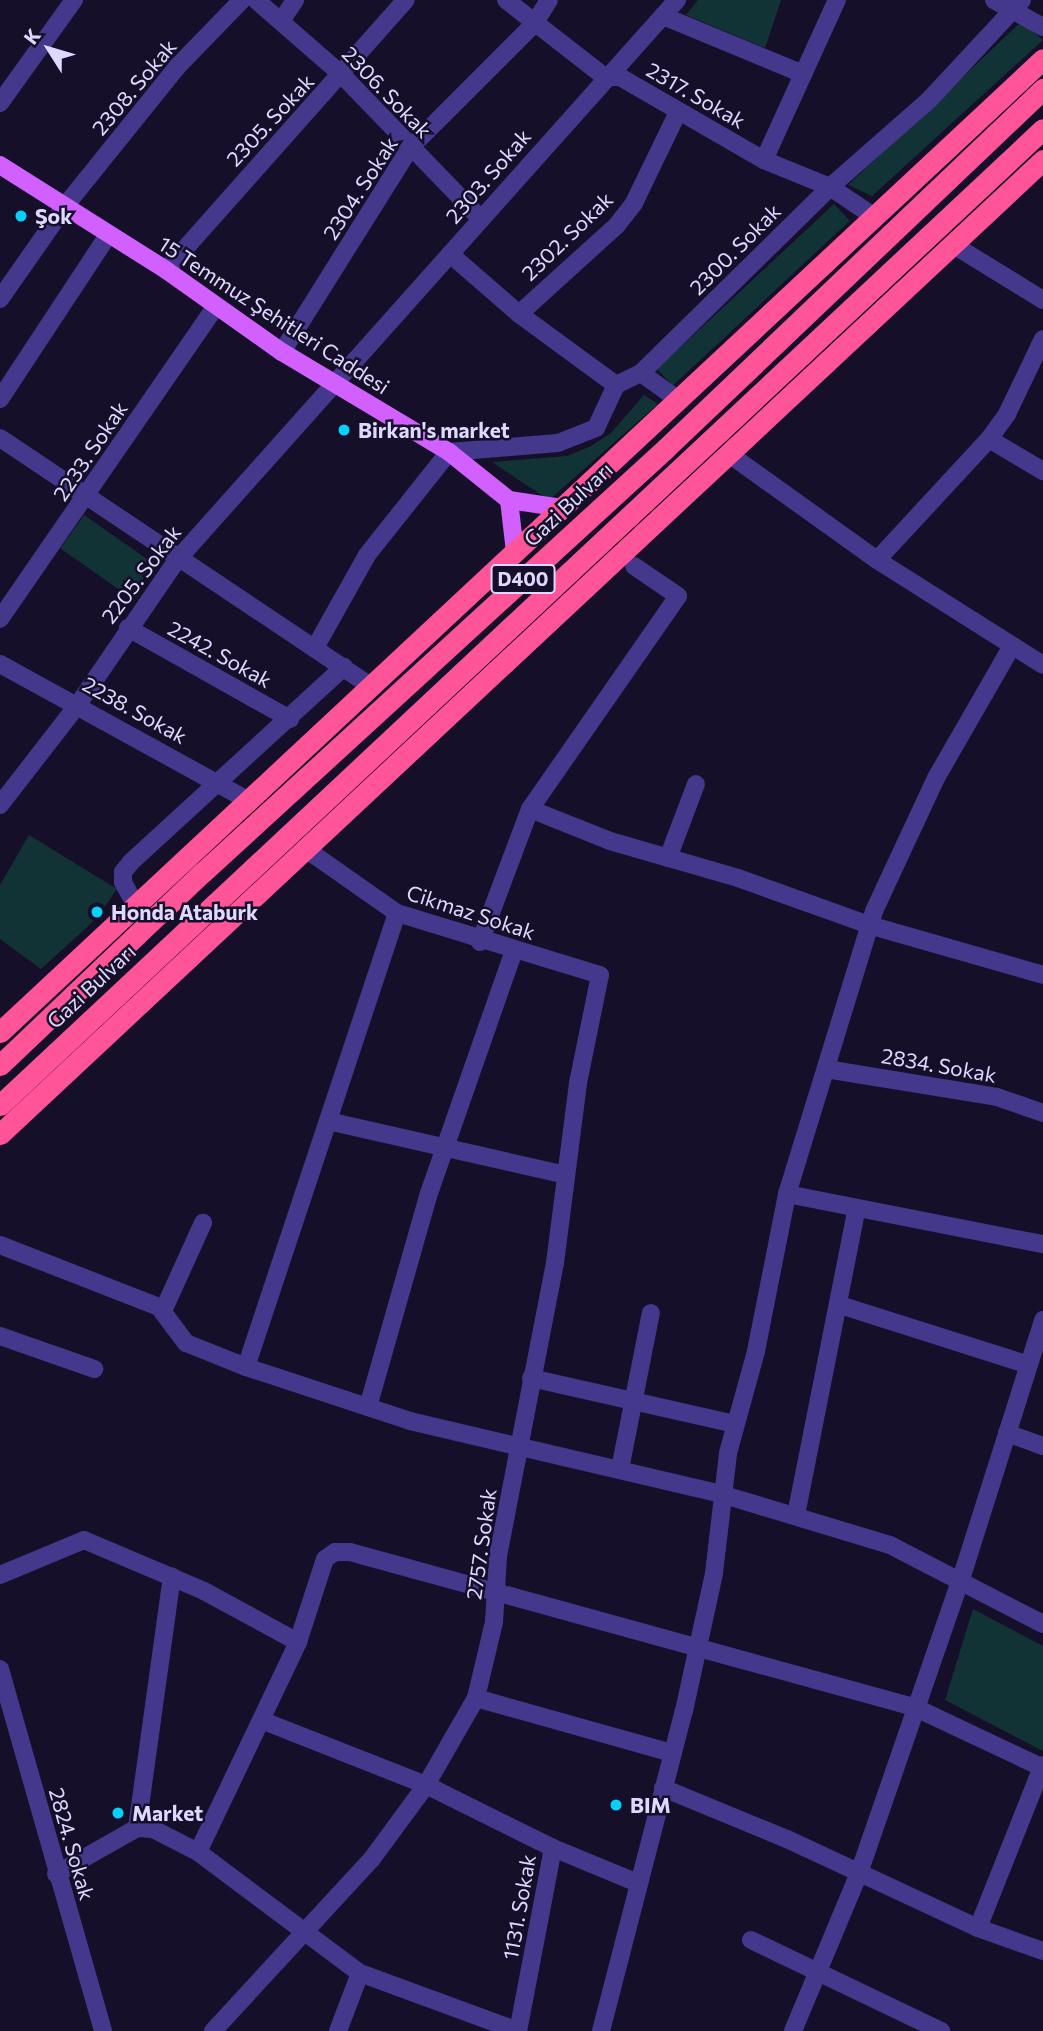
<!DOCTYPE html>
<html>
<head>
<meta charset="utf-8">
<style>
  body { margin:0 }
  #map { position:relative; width:1043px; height:2031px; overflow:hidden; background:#160f2a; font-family:Commissioner,sans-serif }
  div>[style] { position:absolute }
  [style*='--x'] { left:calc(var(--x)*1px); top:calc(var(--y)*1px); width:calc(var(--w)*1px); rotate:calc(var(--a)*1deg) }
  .green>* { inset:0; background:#123335; transform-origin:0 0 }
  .minor>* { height:18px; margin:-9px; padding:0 9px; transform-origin:9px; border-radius:9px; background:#43388b }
  .major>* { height:18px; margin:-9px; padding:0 9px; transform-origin:9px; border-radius:9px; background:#d160ff }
  .highway>* { height:21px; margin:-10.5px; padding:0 10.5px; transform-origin:10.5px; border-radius:10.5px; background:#ff5497 }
  .dots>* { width:19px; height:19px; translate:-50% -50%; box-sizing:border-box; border:4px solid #160f2a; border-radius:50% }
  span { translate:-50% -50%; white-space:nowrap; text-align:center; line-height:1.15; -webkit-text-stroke:5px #160f2a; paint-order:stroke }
  .shield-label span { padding:2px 5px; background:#160f2a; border:2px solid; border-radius:5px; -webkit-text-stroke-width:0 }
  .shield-label { font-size:19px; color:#e0d9ff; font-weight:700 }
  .street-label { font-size:21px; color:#e0d9ff }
  .poi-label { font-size:21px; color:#e0d9ff; font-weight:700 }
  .left { translate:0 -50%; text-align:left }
  .north { position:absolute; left:14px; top:14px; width:70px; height:70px; -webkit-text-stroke:5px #160f2a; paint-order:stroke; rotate:307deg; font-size:19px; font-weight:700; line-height:28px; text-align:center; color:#e0d9ff }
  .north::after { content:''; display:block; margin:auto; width:24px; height:32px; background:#e0d9ff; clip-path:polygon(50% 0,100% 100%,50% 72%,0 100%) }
</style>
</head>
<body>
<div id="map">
  <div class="green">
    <i style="clip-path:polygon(698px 0,781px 0,765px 48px,686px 15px)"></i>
    <i style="clip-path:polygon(1021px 22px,1043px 40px,872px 196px,848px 185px)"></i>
    <i style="left:834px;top:204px;width:23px;height:242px;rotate:47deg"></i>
    <i style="clip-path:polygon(644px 395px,658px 404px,549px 500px,492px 462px,567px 456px,591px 446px,611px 433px)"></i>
    <i style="left:84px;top:515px;width:85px;height:41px;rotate:35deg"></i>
    <i style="clip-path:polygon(29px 835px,117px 889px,96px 919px,41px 969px,0 939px,0 885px)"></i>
    <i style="clip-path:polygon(973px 1609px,1043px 1646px,1043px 1751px,945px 1700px)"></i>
  </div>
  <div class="minor">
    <i style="--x:256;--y:0;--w:116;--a:41.1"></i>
    <i style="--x:343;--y:76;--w:199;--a:46"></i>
    <i style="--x:506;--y:0;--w:125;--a:37.9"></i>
    <i style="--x:605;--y:77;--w:15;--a:0"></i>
    <i style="--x:620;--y:77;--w:166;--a:30"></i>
    <i style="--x:764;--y:160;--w:71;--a:22.2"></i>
    <i style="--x:830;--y:187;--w:52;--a:34"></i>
    <i style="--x:994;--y:0;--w:56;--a:28.9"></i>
    <i style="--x:663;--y:16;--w:152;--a:22.5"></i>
    <i style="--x:281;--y:21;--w:25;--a:-56"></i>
    <i style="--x:0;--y:103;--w:127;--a:-54.3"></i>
    <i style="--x:764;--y:160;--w:176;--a:-65.5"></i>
    <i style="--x:952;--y:244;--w:107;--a:31.6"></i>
    <i style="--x:450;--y:254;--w:91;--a:41"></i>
    <i style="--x:519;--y:314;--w:120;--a:36.2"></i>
    <i style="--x:166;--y:270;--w:361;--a:-48.4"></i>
    <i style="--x:0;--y:299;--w:113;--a:-55"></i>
    <i style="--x:65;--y:206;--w:179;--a:-51.1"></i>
    <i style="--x:177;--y:67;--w:93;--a:-45.9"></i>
    <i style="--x:519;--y:314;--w:132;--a:-42.2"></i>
    <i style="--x:617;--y:225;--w:28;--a:-52"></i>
    <i style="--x:634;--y:203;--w:101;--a:-64.2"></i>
    <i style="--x:282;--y:352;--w:241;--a:-57.9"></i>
    <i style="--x:410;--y:148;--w:175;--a:-45"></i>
    <i style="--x:534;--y:24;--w:28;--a:-58"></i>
    <i style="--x:641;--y:373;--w:44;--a:35.8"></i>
    <i style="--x:0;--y:399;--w:194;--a:-56.6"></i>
    <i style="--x:0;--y:438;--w:444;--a:33.8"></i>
    <i style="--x:989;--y:439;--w:63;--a:30.7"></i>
    <i style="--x:729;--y:454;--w:182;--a:35.6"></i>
    <i style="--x:877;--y:560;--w:196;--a:32.3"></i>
    <i style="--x:877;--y:560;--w:165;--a:-47.2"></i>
    <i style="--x:989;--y:439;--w:31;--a:-54"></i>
    <i style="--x:1007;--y:414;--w:83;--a:-64.4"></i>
    <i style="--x:0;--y:619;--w:379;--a:-55.4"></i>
    <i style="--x:128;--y:628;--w:186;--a:29.3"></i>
    <i style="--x:316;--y:646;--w:104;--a:-60.7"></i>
    <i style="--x:367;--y:555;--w:132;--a:-51.5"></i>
    <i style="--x:449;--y:452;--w:109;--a:-4.7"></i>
    <i style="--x:558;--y:443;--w:41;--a:-21.5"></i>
    <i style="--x:596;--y:428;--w:47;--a:-65.1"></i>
    <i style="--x:616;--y:385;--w:28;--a:-26"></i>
    <i style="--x:641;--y:373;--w:265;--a:-44.5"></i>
    <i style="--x:830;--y:187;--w:133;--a:-41.3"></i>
    <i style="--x:930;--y:99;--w:135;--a:-47.1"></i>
    <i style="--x:0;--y:664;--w:281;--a:28.8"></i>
    <i style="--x:0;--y:805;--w:129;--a:-52.2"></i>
    <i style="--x:79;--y:703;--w:173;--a:-55.6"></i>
    <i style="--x:177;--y:560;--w:751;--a:-48.24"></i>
    <i style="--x:530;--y:809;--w:86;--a:21.8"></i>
    <i style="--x:610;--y:841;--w:133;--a:16.1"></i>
    <i style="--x:738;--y:878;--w:139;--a:19.7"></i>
    <i style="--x:869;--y:925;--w:181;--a:16"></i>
    <i style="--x:668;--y:858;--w:79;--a:-69.3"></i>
    <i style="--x:135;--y:904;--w:25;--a:-119"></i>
    <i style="--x:123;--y:882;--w:10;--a:-90"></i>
    <i style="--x:123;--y:872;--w:13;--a:-51"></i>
    <i style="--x:131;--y:862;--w:289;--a:-42.5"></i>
    <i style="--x:480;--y:942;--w:142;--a:-69.4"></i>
    <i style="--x:530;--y:809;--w:259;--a:-55.2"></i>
    <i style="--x:678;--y:596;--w:53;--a:-145.7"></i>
    <i style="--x:826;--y:1069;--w:173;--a:9.3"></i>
    <i style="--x:997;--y:1097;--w:49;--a:19.2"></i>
    <i style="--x:328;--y:1121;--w:244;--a:12.8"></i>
    <i style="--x:787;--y:1194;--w:261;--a:11.1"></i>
    <i style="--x:0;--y:1245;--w:171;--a:21.3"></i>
    <i style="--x:159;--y:1307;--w:45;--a:53.1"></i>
    <i style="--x:186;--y:1343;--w:65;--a:21.8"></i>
    <i style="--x:246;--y:1367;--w:173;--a:18.2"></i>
    <i style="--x:410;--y:1421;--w:319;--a:13.2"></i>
    <i style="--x:721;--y:1494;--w:177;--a:16.8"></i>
    <i style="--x:890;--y:1545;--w:172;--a:27.3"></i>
    <i style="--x:840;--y:1305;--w:198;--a:17.6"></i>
    <i style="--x:163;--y:1311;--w:97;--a:-65.6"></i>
    <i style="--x:0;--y:1336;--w:100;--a:19.3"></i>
    <i style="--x:246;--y:1367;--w:478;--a:-71.6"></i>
    <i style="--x:531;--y:1378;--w:209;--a:12.7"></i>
    <i style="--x:368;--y:1407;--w:219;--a:-74.1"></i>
    <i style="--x:428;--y:1196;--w:260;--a:-70.7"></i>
    <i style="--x:1007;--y:1433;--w:38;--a:20"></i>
    <i style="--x:620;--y:1469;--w:159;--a:-78.8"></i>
    <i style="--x:796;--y:1515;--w:310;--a:-78.8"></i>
    <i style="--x:0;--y:1575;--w:91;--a:-22.6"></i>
    <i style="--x:84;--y:1540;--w:130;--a:23"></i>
    <i style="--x:204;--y:1591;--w:107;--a:28.5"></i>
    <i style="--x:0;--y:1669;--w:376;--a:74.1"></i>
    <i style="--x:476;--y:1698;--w:204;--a:15.7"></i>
    <i style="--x:261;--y:1720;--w:177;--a:21.5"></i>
    <i style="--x:426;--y:1785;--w:142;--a:26.4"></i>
    <i style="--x:553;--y:1848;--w:186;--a:100.8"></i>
    <i style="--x:663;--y:1788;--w:134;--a:22.4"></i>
    <i style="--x:787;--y:1839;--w:211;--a:25"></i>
    <i style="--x:978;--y:1928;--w:69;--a:19.5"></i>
    <i style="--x:137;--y:1828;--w:254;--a:-82.1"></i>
    <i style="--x:553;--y:1848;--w:92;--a:22.4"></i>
    <i style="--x:198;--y:1852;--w:233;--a:-64.5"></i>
    <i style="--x:298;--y:1642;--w:87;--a:-72"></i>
    <i style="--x:325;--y:1559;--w:12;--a:-35"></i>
    <i style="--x:335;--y:1552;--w:15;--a:0"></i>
    <i style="--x:350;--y:1552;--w:585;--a:15.37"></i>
    <i style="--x:914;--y:1707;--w:143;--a:25.3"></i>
    <i style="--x:56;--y:1874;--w:93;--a:-29.6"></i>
    <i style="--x:137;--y:1828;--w:16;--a:4"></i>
    <i style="--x:153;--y:1829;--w:51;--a:27.1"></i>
    <i style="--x:198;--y:1852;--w:202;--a:36.8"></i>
    <i style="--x:360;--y:1973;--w:168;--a:20.2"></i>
    <i style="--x:978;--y:1928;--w:175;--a:-68.3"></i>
    <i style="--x:751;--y:1940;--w:211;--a:25.6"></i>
    <i style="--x:213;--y:2031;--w:233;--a:-47.3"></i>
    <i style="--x:371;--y:1860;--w:93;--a:-53.7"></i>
    <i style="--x:426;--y:1785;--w:100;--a:-60.1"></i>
    <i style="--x:476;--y:1698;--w:78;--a:-76.7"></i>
    <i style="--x:494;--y:1622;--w:66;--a:-86.5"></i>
    <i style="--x:498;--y:1556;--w:298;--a:-79"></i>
    <i style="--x:555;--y:1263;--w:181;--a:-82.7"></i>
    <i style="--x:578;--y:1083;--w:110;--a:-78.5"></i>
    <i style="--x:600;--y:975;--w:212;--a:-163"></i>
    <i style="--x:397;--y:913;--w:113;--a:-145"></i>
    <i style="--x:338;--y:2031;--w:62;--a:-69.2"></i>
    <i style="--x:601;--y:2031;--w:331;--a:-75.5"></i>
    <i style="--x:684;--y:1711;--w:141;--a:-77.7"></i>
    <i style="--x:714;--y:1573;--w:121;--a:-83.3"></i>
    <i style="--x:728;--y:1453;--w:106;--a:-74.6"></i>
    <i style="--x:756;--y:1351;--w:160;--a:-78.8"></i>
    <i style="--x:787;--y:1194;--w:296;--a:-72.9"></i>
    <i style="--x:874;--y:911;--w:147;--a:-65"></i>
    <i style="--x:936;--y:778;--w:152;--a:-60.1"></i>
    <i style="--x:793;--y:2031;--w:171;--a:-67.3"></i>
    <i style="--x:859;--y:1873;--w:311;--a:-70.9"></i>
    <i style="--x:961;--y:1579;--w:272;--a:-72.4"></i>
  </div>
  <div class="major">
    <i style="--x:0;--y:165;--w:196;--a:32.3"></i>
    <i style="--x:166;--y:270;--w:142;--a:35.3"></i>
    <i style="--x:282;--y:352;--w:195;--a:30.9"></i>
    <i style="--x:449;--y:452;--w:77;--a:38.7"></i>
    <i style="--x:509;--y:500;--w:55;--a:8.4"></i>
    <i style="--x:509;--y:500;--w:52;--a:83.4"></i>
  </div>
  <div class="highway">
    <i style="--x:0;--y:1032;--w:1426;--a:-43.01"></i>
    <i style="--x:0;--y:1065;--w:280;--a:-43.6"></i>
    <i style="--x:203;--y:872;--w:628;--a:-42.48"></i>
    <i style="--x:666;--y:448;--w:521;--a:-43.6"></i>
    <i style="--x:0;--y:1105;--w:1428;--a:-43.1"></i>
    <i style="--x:0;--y:1134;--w:1427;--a:-43.04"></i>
  </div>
  <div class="dots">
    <i style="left:21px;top:216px;background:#05d1ff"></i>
    <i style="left:344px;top:430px;background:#05d1ff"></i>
    <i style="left:97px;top:912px;background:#05d1ff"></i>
    <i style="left:616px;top:1805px;background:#05d1ff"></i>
    <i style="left:118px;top:1813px;background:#05d1ff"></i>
  </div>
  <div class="shield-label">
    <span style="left:523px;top:579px">D400</span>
  </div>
  <div class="street-label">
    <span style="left:134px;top:87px;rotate:-50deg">2308. Sokak</span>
    <span style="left:387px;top:92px;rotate:46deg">2306. Sokak</span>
    <span style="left:696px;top:95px;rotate:30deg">2317. Sokak</span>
    <span style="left:270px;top:120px;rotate:-47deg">2305. Sokak</span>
    <span style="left:488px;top:176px;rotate:-49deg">2303. Sokak</span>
    <span style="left:360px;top:188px;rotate:-57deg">2304. Sokak</span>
    <span style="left:567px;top:236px;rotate:-44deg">2302. Sokak</span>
    <span style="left:735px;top:249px;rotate:-45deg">2300. Sokak</span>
    <span style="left:274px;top:315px;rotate:33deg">15 Temmuz Şehitleri Caddesi</span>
    <span style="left:90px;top:451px;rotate:-56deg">2233. Sokak</span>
    <span style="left:568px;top:504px;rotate:-43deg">Gazi Bulvarı</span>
    <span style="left:141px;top:574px;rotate:-53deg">2205. Sokak</span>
    <span style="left:220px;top:654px;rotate:29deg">2242. Sokak</span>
    <span style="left:135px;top:710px;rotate:29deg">2238. Sokak</span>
    <span style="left:471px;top:912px;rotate:18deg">Cikmaz Sokak</span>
    <span style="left:91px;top:986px;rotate:-43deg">Gazi Bulvarı</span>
    <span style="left:939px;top:1065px;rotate:10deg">2834. Sokak</span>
    <span style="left:481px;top:1544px;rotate:-82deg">2757. Sokak</span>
    <span style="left:72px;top:1844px;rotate:74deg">2824. Sokak</span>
    <span style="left:519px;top:1907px;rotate:-80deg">1131. Sokak</span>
  </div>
  <div class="poi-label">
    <span class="left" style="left:35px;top:216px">Şok</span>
    <span class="left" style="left:358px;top:430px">Birkan's market</span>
    <span class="left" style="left:111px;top:912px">Honda Ataburk</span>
    <span class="left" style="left:630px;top:1805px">BIM</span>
    <span class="left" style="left:132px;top:1813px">Market</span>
  </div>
  <div class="north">K</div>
</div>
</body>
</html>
